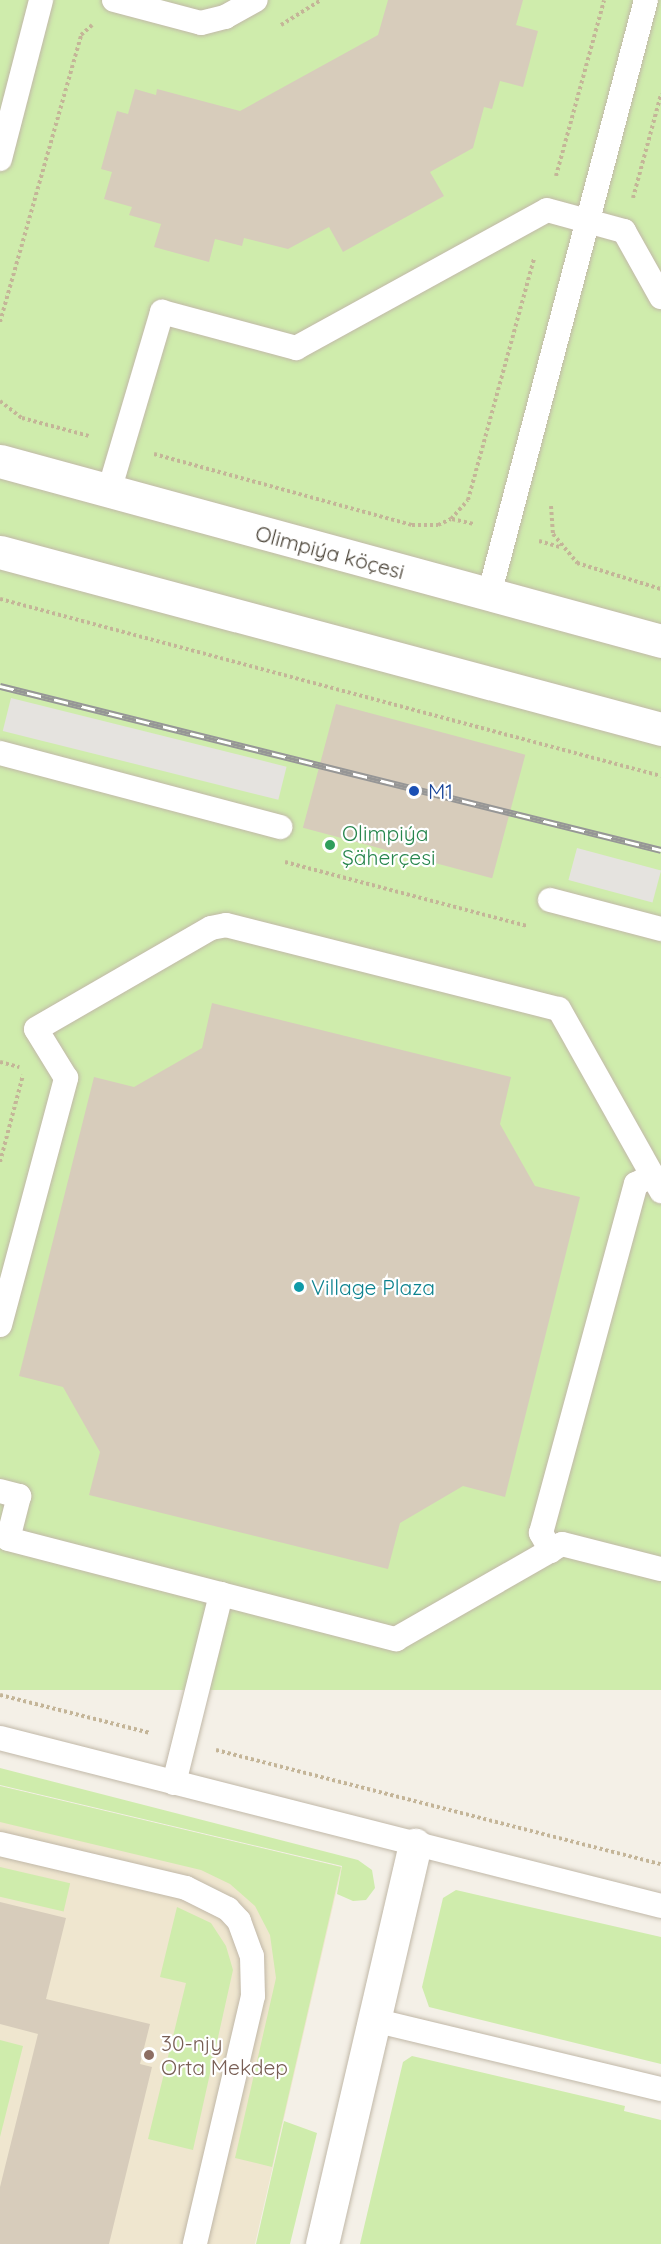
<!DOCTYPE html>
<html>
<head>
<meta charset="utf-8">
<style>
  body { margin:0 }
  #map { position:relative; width:661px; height:2244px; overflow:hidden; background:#f4f0e7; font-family:Quicksand,sans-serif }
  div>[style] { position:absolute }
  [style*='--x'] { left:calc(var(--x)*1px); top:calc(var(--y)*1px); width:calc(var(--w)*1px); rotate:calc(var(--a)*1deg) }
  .education>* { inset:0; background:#efe6cf }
  .green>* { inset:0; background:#cfecac; transform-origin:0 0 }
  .parking>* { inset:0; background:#e5e3df; transform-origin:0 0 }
  .building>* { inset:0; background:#d7ccbb; transform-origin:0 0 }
  .path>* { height:4px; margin-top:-2px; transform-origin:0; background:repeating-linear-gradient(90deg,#c4b598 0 3px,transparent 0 6px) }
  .roads { filter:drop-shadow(0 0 2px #c1b8a8) drop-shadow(0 0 2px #c1b8a8) }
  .lane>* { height:24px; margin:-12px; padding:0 12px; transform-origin:12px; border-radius:12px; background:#fff }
  .street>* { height:33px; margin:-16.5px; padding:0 16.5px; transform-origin:16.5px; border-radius:16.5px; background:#fff }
  .rail>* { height:7px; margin-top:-3.5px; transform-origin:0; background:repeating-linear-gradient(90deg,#fff 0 14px,#969696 0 28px); box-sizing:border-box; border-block:2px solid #969696 }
  .dots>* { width:16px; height:16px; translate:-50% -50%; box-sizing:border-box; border:3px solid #fff; border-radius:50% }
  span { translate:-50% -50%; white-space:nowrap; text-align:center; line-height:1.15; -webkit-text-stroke:4.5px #fff; paint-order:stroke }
  .street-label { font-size:21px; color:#484135 }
  .transit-label { font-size:21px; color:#164399 }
  .left { translate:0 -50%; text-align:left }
  .leisure-label { font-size:21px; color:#27864d }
  .culture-label { font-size:21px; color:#0d838f }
  .education-label { font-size:21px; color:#785e54 }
</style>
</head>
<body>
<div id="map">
  <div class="education">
    <i style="clip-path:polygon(0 1786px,342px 1867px,255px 2244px,0 2244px)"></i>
  </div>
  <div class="green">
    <i style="left:0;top:0;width:661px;height:1690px"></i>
    <i style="clip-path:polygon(0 1768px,358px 1860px,372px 1870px,375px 1888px,366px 1900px,353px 1901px,337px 1894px,342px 1866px,0 1785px)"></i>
    <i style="clip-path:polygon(0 1786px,341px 1867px,272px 2167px,235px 2158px,276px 1978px,270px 1935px,255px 1906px,230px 1884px,201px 1870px,0 1822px)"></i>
    <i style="left:0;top:1867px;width:72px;height:29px;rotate:13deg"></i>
    <i style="clip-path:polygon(456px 1890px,661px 1937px,661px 2064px,429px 2007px,422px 1987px,443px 1898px)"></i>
    <i style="clip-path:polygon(177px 1907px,211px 1923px,226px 1946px,233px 1970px,193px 2150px,148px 2139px,186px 1983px,160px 1977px)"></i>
    <i style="clip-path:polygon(0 2040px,23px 2046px,0 2137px)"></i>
    <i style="clip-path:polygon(412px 2056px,625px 2106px,624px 2111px,661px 2120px,661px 2244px,360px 2244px,403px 2062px)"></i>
    <i style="clip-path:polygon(284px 2121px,317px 2133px,290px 2244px,256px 2244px)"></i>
  </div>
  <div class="parking">
    <i style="left:11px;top:698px;width:284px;height:34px;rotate:14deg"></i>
    <i style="left:577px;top:848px;width:87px;height:33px;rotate:15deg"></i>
  </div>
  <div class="building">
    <i style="clip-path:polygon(388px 0,523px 0,516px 25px,538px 31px,523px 87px,500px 81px,492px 109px,484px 107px,473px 148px,430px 172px,444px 196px,343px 252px,329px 227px,288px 249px,244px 238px,242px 246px,215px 239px,209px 262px,154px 247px,161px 224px,129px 215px,132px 207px,104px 199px,112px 172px,101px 169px,117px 111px,128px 114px,135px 89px,156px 95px,157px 89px,240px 111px,378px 35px)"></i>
    <i style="left:336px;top:704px;width:196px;height:128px;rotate:15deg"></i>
    <i style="clip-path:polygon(212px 1003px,511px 1077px,500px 1124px,535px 1186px,580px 1197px,505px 1497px,463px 1486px,400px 1523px,388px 1569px,89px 1495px,100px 1452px,63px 1387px,19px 1376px,94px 1077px,134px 1087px,202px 1048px)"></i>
    <i style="clip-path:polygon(0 1902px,66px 1918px,46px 1999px,150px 2024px,140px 2064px,152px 2067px,109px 2244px,0 2244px,0 2187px,38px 2034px,0 2024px)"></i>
  </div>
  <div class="path">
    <i style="--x:281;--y:25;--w:47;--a:-32"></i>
    <i style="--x:556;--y:176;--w:182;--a:-74.7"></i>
    <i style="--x:633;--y:198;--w:108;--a:-74.9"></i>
    <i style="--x:0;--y:322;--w:298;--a:-74.2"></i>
    <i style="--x:81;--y:35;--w:15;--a:-42"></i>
    <i style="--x:0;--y:401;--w:28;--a:38"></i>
    <i style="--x:22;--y:418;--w:69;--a:15"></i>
    <i style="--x:154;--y:454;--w:268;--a:15.4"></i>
    <i style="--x:412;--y:525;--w:26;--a:0"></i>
    <i style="--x:438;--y:525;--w:14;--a:-25"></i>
    <i style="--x:451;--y:519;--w:25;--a:-48"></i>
    <i style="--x:468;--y:500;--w:251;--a:-74.7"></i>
    <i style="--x:551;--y:506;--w:28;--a:86"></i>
    <i style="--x:553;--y:534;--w:38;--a:50"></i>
    <i style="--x:577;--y:563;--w:88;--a:17.2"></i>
    <i style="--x:452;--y:519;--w:23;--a:13"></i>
    <i style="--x:539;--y:541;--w:22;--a:16"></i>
    <i style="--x:0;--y:599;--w:684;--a:14.99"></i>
    <i style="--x:285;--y:862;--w:250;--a:14.8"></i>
    <i style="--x:0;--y:1062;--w:20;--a:15"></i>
    <i style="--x:0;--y:1162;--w:90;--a:-75.2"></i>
    <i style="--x:0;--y:1695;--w:155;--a:14.2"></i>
    <i style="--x:216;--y:1750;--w:459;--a:14.4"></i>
  </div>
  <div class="roads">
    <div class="lane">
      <i style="--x:114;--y:0;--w:90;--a:14.8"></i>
      <i style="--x:201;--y:23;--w:25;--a:-14"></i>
      <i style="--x:225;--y:17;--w:35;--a:-29"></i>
      <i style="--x:0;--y:159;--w:164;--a:-75.5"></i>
      <i style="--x:109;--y:491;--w:187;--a:-73.5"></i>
      <i style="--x:162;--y:312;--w:139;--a:15"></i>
      <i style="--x:296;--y:348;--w:286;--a:-28.8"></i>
      <i style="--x:547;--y:210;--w:80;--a:15.3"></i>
      <i style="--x:624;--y:231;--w:76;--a:60.7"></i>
      <i style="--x:489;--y:595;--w:615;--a:-75.22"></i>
      <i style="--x:0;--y:753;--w:290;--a:14.8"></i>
      <i style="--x:550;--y:900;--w:115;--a:14.6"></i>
      <i style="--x:0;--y:1325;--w:256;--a:-75"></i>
      <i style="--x:66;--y:1078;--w:57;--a:-121.5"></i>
      <i style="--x:36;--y:1029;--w:202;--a:-30"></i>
      <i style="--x:211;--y:928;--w:15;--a:-11"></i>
      <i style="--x:226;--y:925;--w:343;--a:14.2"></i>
      <i style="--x:559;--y:1009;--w:209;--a:60.7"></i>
      <i style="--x:0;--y:1491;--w:20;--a:15"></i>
      <i style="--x:19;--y:1496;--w:44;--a:104.3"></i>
      <i style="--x:8;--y:1539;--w:401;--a:14.5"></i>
      <i style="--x:396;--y:1639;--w:191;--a:-29.8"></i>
      <i style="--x:562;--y:1544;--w:102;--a:14.2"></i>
      <i style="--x:551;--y:1551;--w:21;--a:-119"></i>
      <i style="--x:541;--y:1533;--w:362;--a:-74.8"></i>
      <i style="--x:636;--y:1184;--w:19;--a:-28"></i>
      <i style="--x:0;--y:1738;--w:682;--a:14.26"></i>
      <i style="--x:174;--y:1783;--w:195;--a:-76"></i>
      <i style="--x:0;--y:1844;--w:191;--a:13.3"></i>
      <i style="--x:186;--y:1888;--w:47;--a:26.6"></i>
      <i style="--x:228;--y:1909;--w:16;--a:47"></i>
      <i style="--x:239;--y:1921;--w:37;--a:70"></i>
      <i style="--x:252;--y:1956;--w:40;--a:88.6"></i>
      <i style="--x:253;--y:1996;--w:255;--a:103.2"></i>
      <i style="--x:373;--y:2020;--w:296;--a:13.5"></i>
    </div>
    <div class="street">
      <i style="--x:0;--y:461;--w:685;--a:15.23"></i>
      <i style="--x:0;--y:552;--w:684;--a:14.99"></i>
      <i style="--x:322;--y:2244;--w:410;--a:-76.9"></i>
    </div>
  </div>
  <div class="rail">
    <i style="--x:0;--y:686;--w:681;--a:13.93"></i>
  </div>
  <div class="dots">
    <i style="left:414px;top:791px;background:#1a4fb4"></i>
    <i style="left:330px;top:845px;background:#2e9e5b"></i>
    <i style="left:299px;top:1287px;background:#0f9aa8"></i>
    <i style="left:149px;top:2055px;background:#8d6e63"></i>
  </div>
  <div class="street-label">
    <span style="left:330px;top:552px;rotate:15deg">Olimpiýa köçesi</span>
  </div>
  <div class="transit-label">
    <span class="left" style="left:428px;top:791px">M1</span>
  </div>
  <div class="leisure-label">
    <span class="left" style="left:342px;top:845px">Olimpiýa<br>Şäherçesi</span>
  </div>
  <div class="culture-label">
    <span class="left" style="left:311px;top:1287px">Village Plaza</span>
  </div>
  <div class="education-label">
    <span class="left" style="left:161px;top:2055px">30-njy<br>Orta Mekdep</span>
  </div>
</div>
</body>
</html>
